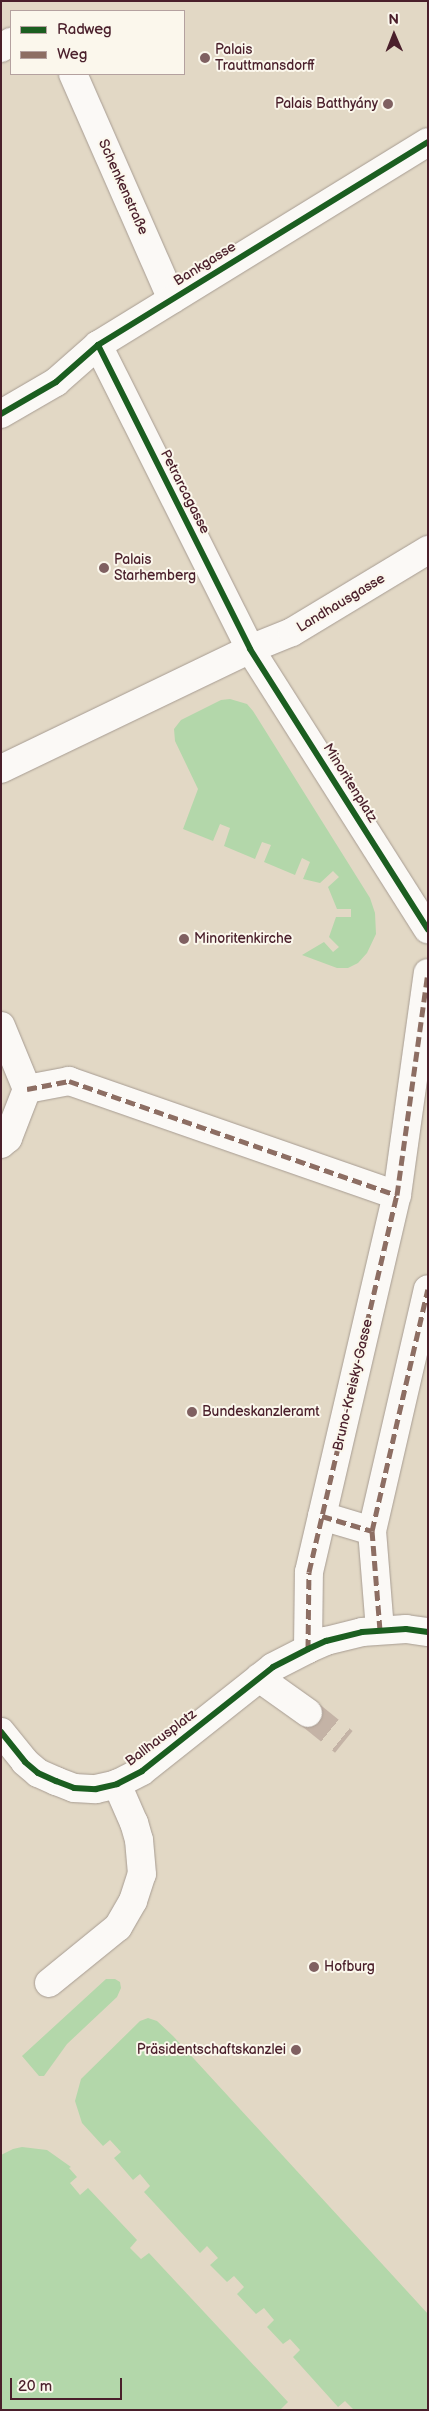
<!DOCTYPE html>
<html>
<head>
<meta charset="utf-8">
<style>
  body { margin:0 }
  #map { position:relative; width:429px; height:2411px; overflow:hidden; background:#e2d8c5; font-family:"Balsamiq Sans",sans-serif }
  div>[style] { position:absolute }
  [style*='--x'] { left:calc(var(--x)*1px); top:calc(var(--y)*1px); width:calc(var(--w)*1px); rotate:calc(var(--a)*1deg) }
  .green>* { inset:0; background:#b3d7aa }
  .minor-tunnel>* { height:28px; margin-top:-14px; transform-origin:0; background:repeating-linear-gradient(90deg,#c4b3a6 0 28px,transparent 0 42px) }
  .roads { filter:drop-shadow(0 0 1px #a79c92) drop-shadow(0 0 1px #a79c92) }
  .minor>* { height:28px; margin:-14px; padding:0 14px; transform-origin:14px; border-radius:14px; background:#fbf9f6 }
  .quiet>* { height:5px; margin-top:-2.5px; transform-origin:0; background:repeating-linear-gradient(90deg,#8d6e63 0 10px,transparent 0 15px) }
  .cycleway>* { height:6px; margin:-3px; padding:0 3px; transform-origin:3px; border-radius:3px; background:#1b5e20 }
  .dots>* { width:14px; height:14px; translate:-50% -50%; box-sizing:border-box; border:2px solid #fbf7ec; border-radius:50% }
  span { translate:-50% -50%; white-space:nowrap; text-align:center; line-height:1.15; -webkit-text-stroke:4px #fbf7ec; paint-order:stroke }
  .poi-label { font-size:14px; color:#4a1f2b }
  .left { translate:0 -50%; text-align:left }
  .right { translate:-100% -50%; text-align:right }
  .street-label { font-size:14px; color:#4a1f2b }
  .frame { position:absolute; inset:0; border:2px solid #4a1f2b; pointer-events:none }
  .legend { position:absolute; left:10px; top:10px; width:175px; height:65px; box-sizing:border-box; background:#fbf7ec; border:1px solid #b4a19f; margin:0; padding:6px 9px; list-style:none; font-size:15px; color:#4a1f2b }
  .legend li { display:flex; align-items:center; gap:10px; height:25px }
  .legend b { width:25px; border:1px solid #b4a19f }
  .north { position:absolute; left:369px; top:10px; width:50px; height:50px; -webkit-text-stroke:4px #fbf7ec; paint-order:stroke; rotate:359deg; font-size:14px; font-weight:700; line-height:20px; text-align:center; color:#4a1f2b }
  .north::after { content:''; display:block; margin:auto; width:18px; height:22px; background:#4a1f2b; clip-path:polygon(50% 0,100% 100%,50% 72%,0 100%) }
  .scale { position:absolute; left:10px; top:2378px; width:112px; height:22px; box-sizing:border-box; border:2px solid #4a1f2b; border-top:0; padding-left:6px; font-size:15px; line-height:18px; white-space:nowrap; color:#4a1f2b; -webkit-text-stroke:4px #fbf7ec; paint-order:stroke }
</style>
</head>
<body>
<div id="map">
  <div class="green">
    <i style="clip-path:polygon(230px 699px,247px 704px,253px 711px,370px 898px,375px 913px,376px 934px,367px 953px,358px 963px,348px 968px,337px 968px,302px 955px,324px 942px,333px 952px,339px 947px,329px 937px,336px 917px,351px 917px,351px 909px,337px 909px,328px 887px,339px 877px,333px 871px,320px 883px,303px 879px,310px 862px,302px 858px,295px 875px,264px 862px,271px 845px,262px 842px,255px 859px,224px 846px,230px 828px,220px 824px,213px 841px,183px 829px,198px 789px,175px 741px,174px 729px,181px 720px,221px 700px)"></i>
    <i style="clip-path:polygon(106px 1979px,115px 1979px,120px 1982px,121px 1988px,117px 1997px,67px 2044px,44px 2076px,39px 2076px,22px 2056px)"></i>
    <i style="clip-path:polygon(148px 2018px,157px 2021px,173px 2036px,428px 2314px,428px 2410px,354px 2410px,345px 2401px,338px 2407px,293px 2357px,300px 2350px,290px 2339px,283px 2344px,267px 2327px,274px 2320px,264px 2308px,256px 2314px,237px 2294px,244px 2287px,234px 2276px,227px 2282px,210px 2265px,218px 2258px,207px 2246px,200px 2253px,144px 2192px,150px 2186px,140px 2174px,133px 2180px,114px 2158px,121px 2152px,110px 2140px,103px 2146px,82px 2123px,75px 2101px,81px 2079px,140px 2021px)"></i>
    <i style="clip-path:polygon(22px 2147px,47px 2150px,71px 2167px,69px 2168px,77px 2177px,70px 2183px,80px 2195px,88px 2188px,137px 2240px,130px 2248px,141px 2259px,149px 2253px,288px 2402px,280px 2410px,1px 2410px,1px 2155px,13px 2149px)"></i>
  </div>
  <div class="minor-tunnel">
    <i style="--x:308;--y:1713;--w:46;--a:38.9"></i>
  </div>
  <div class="roads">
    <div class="minor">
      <i style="--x:1;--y:48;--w:12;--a:-31"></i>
      <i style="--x:73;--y:74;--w:246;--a:66.3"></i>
      <i style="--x:98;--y:345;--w:340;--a:63.4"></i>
      <i style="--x:250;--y:649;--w:332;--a:57.6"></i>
      <i style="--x:1;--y:414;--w:64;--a:-30.2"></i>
      <i style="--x:56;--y:382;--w:56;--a:-41.4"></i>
      <i style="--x:98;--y:345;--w:387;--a:-31.6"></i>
      <i style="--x:1;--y:769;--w:276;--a:-25.7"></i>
      <i style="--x:250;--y:649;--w:45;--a:-22"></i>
      <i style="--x:292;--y:632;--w:159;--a:-31.1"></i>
      <i style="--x:1;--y:1026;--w:68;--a:67.6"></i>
      <i style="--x:27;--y:1089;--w:53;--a:111.2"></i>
      <i style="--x:8;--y:1138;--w:9;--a:139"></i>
      <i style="--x:27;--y:1089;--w:43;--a:-10.8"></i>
      <i style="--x:69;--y:1081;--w:347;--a:19.2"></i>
      <i style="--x:397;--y:1195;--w:224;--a:-82.1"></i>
      <i style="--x:322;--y:1516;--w:52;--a:16.7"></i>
      <i style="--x:380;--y:1630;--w:99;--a:-94.6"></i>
      <i style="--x:372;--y:1531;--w:248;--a:-77"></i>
      <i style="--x:308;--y:1649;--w:77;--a:-89.3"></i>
      <i style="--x:309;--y:1572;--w:387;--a:-76.9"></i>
      <i style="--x:259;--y:1678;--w:60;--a:35.5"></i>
      <i style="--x:1;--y:1732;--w:38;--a:51"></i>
      <i style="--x:25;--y:1762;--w:17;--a:40"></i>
      <i style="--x:38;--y:1773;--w:20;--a:24"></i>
      <i style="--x:56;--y:1781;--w:19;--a:21"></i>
      <i style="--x:74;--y:1788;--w:22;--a:3"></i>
      <i style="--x:96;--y:1789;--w:22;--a:-13"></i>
      <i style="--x:117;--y:1784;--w:28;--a:-27"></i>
      <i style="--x:142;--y:1771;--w:167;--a:-38.4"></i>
      <i style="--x:273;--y:1667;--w:39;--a:-27"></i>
      <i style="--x:308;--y:1649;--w:20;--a:-24"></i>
      <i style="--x:326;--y:1641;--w:37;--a:-14"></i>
      <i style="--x:362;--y:1632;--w:44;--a:-3.9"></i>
      <i style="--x:406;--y:1629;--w:22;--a:8"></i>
      <i style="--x:49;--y:1983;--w:89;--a:-39.1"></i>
      <i style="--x:118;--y:1927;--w:30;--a:-60"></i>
      <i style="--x:133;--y:1901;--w:28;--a:-72"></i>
      <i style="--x:142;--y:1874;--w:34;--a:-95"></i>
      <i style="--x:139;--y:1840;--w:18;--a:-106"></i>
      <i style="--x:134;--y:1823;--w:43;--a:-113.6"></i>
    </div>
  </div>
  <div class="quiet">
    <i style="--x:27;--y:1089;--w:43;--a:-10.8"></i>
    <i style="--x:69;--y:1081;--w:347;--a:19.2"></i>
    <i style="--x:397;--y:1195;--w:224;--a:-82.1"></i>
    <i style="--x:322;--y:1516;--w:52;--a:16.7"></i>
    <i style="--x:380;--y:1630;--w:99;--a:-94.6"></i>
    <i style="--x:372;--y:1531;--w:248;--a:-77"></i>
    <i style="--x:308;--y:1649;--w:77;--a:-89.3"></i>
    <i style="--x:309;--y:1572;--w:387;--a:-76.9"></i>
  </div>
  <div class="cycleway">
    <i style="--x:98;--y:345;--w:340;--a:63.4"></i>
    <i style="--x:250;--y:649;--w:332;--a:57.6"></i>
    <i style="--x:1;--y:414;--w:64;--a:-30.2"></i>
    <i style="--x:56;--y:382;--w:56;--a:-41.4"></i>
    <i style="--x:98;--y:345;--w:387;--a:-31.6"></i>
    <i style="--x:1;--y:1732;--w:38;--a:51"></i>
    <i style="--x:25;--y:1762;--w:17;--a:40"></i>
    <i style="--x:38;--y:1773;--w:20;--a:24"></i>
    <i style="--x:56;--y:1781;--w:19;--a:21"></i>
    <i style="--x:74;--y:1788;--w:22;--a:3"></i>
    <i style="--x:96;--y:1789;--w:22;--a:-13"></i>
    <i style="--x:117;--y:1784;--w:28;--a:-27"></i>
    <i style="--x:142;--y:1771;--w:167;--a:-38.4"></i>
    <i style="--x:273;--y:1667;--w:39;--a:-27"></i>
    <i style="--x:308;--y:1649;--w:20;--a:-24"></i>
    <i style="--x:326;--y:1641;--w:37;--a:-14"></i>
    <i style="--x:362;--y:1632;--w:44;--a:-3.9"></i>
    <i style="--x:406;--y:1629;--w:22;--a:8"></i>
  </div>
  <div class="dots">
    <i style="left:205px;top:58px;background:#7f6061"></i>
    <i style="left:388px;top:104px;background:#7f6061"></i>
    <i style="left:104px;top:568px;background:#7f6061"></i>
    <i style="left:184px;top:939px;background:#7f6061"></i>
    <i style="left:192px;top:1412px;background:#7f6061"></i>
    <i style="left:314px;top:1967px;background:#7f6061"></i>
    <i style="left:296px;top:2050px;background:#7f6061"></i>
  </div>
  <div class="poi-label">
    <span class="left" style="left:215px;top:58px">Palais<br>Trauttmansdorff</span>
    <span class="right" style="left:378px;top:104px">Palais Batthyány</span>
    <span class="left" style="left:114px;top:568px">Palais<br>Starhemberg</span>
    <span class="left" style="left:194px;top:939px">Minoritenkirche</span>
    <span class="left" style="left:202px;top:1412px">Bundeskanzleramt</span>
    <span class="left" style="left:324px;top:1967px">Hofburg</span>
    <span class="right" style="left:286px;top:2050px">Präsidentschaftskanzlei</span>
  </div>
  <div class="street-label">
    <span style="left:123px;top:187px;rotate:66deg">Schenkenstraße</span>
    <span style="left:205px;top:264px;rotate:-32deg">Bankgasse</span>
    <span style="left:185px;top:492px;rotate:63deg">Petrarcagasse</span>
    <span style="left:341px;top:603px;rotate:-31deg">Landhausgasse</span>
    <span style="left:350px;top:783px;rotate:58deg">Minoritenplatz</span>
    <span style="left:353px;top:1385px;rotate:-77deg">Bruno-Kreisky-Gasse</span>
    <span style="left:161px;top:1738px;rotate:-37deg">Ballhausplatz</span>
  </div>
  <div class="frame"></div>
  <ul class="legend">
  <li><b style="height:6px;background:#1b5e20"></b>Radweg</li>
  <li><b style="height:6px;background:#8d6e63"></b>Weg</li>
  </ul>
  <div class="north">N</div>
  <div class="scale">20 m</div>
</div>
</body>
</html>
